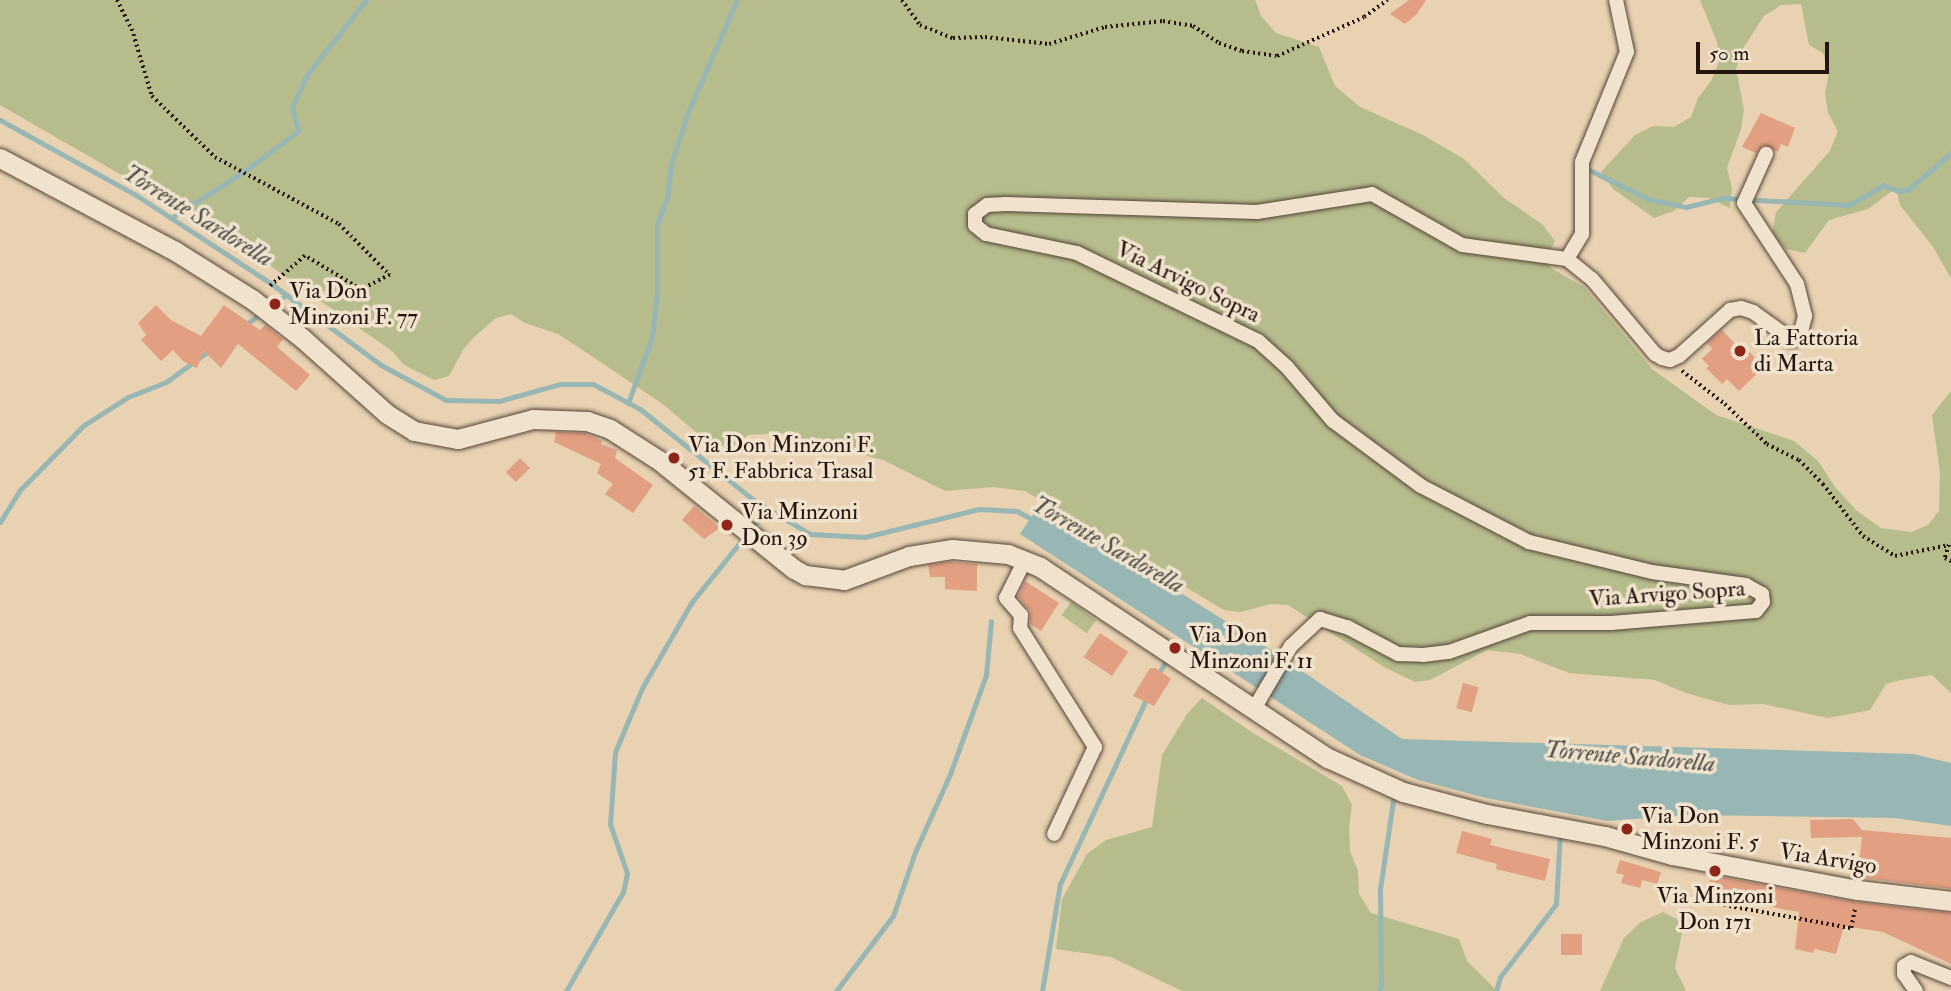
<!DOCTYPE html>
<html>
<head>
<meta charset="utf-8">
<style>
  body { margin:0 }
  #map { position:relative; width:1951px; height:991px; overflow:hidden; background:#e8d2b2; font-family:"IM FELL Double Pica",serif }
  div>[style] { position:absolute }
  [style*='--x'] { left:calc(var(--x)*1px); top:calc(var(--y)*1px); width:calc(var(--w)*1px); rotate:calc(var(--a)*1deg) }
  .green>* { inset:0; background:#b6bc8c; transform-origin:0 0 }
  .water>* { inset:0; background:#98b6b3 }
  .stream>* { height:5px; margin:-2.5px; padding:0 2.5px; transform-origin:2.5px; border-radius:2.5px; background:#98b6b3 }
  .building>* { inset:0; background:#e29f82; transform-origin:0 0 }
  .path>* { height:3.5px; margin-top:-1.75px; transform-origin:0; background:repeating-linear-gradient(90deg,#24160f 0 2px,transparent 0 5.5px) }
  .roads { filter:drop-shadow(0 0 2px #554538) drop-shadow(0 0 2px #554538) }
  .street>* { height:14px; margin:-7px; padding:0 7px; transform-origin:7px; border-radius:7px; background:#f0e2cd }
  .secondary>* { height:19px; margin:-9.5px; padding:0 9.5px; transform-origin:9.5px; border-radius:9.5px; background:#f0e2cd }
  .dots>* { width:19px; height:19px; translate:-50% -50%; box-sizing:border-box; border:4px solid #f0e2cd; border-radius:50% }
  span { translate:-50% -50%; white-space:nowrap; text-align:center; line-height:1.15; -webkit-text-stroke:7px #f0e2cd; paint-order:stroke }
  .street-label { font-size:23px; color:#24160f }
  .poi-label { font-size:23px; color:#24160f }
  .left { translate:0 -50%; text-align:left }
  .water-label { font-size:24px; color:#4d4e48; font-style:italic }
  .scale { position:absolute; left:1696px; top:42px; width:133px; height:32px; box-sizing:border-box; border:4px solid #24160f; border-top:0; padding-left:9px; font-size:21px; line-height:24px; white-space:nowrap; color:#24160f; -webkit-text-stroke:5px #f0e2cd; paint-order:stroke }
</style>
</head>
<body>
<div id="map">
  <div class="green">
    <i style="clip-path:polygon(0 0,1255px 0,1261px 16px,1276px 33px,1319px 47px,1335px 86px,1360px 107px,1423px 135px,1464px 159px,1504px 198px,1542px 224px,1555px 241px,1545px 259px,1551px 268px,1584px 287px,1652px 369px,1716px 415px,1794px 441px,1818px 461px,1835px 487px,1856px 510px,1881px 528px,1912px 532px,1928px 525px,1939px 511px,1940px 473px,1932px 415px,1951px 391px,1951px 693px,1932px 675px,1901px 680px,1886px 684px,1870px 710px,1828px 718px,1763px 704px,1729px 705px,1686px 693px,1655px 680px,1569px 673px,1520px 654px,1487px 650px,1430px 680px,1415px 682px,1384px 667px,1288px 605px,1271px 604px,1240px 612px,1224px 610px,1025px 491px,993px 487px,945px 491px,883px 460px,781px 433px,748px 435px,734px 446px,718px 451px,664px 405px,587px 353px,558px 334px,525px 323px,511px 314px,496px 318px,473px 338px,463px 350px,449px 376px,434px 380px,404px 365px,392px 351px,229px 237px,0 105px)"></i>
    <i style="clip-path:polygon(1700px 0,1951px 0,1951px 278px,1933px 247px,1900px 205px,1896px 188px,1868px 209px,1829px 220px,1805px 253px,1785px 249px,1772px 232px,1776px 212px,1830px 151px,1838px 131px,1828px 113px,1825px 93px,1829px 73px,1823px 53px,1809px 45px,1801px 4px,1781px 5px,1764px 16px,1742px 50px,1736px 69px,1744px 110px,1741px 129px,1727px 168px,1732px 188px,1730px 208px,1709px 198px,1689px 197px,1674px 211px,1654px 218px,1613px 189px,1601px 172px,1635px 135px,1653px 126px,1674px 127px,1691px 117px,1698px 98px,1711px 81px,1719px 62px,1717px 42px)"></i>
    <i style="left:1071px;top:602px;width:31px;height:16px;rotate:36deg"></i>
    <i style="clip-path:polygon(1202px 698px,1253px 733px,1342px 786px,1352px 805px,1349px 827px,1350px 851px,1358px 871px,1359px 894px,1371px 913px,1459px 939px,1467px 961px,1497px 991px,1182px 991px,1111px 957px,1056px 949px,1062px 899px,1087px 854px,1106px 840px,1152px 827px,1162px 755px,1187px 714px)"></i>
    <i style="clip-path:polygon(1663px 912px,1684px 923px,1675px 968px,1686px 991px,1600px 991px,1624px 938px,1641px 922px)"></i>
  </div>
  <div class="water">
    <i style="clip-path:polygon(1040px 504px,1268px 648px,1402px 739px,1913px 754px,1951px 763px,1951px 826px,1894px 818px,1690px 815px,1607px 821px,1486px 798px,1418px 780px,1360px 755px,1020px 534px)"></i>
  </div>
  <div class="stream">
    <i style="--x:0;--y:120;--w:155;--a:28.9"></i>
    <i style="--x:136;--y:195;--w:159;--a:33.2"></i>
    <i style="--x:269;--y:282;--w:139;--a:36.5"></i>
    <i style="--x:381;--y:365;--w:74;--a:28.3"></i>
    <i style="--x:446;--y:400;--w:53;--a:1.1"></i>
    <i style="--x:499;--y:401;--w:63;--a:-15.6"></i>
    <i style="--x:560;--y:384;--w:33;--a:0"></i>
    <i style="--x:593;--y:384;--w:53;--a:28"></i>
    <i style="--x:640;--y:409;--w:147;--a:38.7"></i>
    <i style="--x:755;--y:501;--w:64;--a:31"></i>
    <i style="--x:810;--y:534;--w:55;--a:3.1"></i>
    <i style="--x:865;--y:537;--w:117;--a:-13.8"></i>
    <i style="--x:979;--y:509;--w:38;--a:3"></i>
    <i style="--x:1017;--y:511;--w:21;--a:29"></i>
    <i style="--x:1587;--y:169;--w:68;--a:26.2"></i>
    <i style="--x:1648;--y:199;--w:39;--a:12"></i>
    <i style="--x:1686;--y:207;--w:38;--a:-14"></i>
    <i style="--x:1723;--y:198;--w:126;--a:3.2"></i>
    <i style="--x:1849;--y:205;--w:39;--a:-30"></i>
    <i style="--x:1883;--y:185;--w:16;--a:22"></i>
    <i style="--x:1898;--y:191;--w:11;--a:-10"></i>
    <i style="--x:1909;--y:189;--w:55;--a:-40.6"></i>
    <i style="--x:171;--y:218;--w:89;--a:-32.6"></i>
    <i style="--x:246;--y:170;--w:65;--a:-36.9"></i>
    <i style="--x:298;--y:131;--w:25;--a:-104"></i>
    <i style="--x:292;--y:107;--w:35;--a:-65"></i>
    <i style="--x:307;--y:75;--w:95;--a:-51.8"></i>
    <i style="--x:269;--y:307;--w:21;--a:-35"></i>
    <i style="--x:244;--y:326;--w:21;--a:-37"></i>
    <i style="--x:628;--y:403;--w:70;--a:-70"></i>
    <i style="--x:652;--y:337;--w:43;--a:-83.4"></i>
    <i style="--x:657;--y:294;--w:69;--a:-90"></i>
    <i style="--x:657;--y:225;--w:29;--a:-70"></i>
    <i style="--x:667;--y:198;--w:34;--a:-83"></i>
    <i style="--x:671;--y:164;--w:55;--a:-71.9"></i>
    <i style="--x:688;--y:112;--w:122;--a:-66.4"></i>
    <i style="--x:0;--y:522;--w:39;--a:-58"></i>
    <i style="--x:21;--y:489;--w:90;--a:-45.5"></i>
    <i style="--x:84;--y:425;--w:52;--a:-32.5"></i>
    <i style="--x:128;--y:397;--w:41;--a:-21.5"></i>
    <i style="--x:166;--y:382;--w:54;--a:-36"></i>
    <i style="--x:751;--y:528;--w:25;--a:-48"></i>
    <i style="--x:1157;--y:677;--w:21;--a:-62"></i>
    <i style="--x:566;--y:991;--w:114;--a:-60.1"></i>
    <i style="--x:623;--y:892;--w:19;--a:-78"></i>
    <i style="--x:627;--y:873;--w:52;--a:-109.1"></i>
    <i style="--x:610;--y:824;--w:72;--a:-86"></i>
    <i style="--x:615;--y:752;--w:69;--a:-67.1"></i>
    <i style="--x:642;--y:688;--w:98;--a:-60"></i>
    <i style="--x:691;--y:603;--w:86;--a:-51.1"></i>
    <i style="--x:836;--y:991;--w:94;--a:-52.8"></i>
    <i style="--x:893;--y:916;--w:68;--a:-71"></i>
    <i style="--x:915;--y:852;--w:85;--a:-65.8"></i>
    <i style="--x:950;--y:774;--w:105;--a:-70"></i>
    <i style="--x:986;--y:675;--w:54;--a:-84.7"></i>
    <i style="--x:1042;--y:991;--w:109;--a:-80.5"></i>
    <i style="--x:1060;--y:884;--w:208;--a:-65"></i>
    <i style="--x:1379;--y:991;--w:7;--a:-74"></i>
    <i style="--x:1381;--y:984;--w:95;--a:-90.6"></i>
    <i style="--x:1380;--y:889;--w:96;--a:-81.6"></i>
    <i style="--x:1496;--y:991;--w:15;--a:-74"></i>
    <i style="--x:1500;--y:977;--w:92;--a:-52.5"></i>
    <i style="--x:1556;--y:904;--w:72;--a:-86.8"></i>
  </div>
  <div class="building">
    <i style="clip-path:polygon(1409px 0,1426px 0,1417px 14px,1405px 24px,1390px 14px)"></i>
    <i style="clip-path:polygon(1761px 113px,1795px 128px,1788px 147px,1781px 144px,1778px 152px,1764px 145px,1756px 153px,1742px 147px)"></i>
    <i style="clip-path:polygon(156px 305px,171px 320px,201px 336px,224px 305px,260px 330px,265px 325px,283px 339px,277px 347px,310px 375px,296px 391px,238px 344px,221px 368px,204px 351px,197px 368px,183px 361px,173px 350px,161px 361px,141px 340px,146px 335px,138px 323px)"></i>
    <i style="clip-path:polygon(1722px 330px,1735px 344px,1739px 341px,1764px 367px,1739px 391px,1727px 379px,1722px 384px,1706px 368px,1709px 366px,1702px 359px,1712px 349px,1707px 343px)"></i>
    <i style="clip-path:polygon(556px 432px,584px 433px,602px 441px,601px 444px,617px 450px,615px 458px,653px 485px,633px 513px,605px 494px,613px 484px,597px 473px,601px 464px,554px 442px)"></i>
    <i style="left:520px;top:458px;width:14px;height:20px;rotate:45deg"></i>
    <i style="clip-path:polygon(694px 506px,720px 528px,704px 539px,682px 520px)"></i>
    <i style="clip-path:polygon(950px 562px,977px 564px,977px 591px,945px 589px,945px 577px,930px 577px,928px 565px)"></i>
    <i style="clip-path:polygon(1025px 581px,1059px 603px,1041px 631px,1030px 624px,1030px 611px,1018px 597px)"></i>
    <i style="left:1100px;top:633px;width:34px;height:29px;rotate:34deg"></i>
    <i style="clip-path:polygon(1150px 668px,1156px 668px,1171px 679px,1154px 706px,1133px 696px)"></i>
    <i style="left:1463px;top:683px;width:16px;height:26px;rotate:15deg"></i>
    <i style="clip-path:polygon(1853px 819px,1862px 830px,1951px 838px,1951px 889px,1857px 877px,1862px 837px,1811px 838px,1810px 820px)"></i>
    <i style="clip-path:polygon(1462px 831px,1492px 839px,1490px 845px,1550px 859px,1545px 881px,1496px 869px,1497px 864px,1456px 853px)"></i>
    <i style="clip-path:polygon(1620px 860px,1661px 872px,1657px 884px,1642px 880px,1640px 888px,1621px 883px,1624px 875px,1616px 873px)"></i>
    <i style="clip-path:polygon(1711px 875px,1856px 902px,1951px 913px,1951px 964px,1883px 932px,1844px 926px,1836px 954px,1815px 949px,1813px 953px,1795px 949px,1799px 912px,1715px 897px,1716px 892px,1708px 890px)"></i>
    <i style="left:1561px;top:934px;width:21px;height:21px"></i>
  </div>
  <div class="path">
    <i style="--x:117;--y:0;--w:33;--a:63"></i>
    <i style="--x:132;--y:29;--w:70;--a:73.4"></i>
    <i style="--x:152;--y:96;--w:88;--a:44.1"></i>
    <i style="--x:215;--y:157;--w:141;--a:28.4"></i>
    <i style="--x:339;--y:224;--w:72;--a:45"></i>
    <i style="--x:390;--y:275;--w:33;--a:153"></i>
    <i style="--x:361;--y:290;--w:66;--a:-148.7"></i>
    <i style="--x:305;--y:256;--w:49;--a:139.1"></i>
    <i style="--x:902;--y:0;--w:31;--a:54"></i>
    <i style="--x:920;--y:25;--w:35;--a:22"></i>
    <i style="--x:953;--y:38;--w:32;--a:-2"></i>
    <i style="--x:985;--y:37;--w:64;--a:6.2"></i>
    <i style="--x:1049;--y:44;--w:59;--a:-16.9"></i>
    <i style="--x:1105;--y:27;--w:58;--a:-5.9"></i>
    <i style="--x:1163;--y:21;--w:30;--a:9"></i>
    <i style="--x:1193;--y:26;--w:31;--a:33"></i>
    <i style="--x:1219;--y:43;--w:24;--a:19"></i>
    <i style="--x:1242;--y:51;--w:35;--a:8"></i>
    <i style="--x:1277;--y:56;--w:95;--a:-24.1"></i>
    <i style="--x:1364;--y:17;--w:29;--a:-36"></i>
    <i style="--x:1682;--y:371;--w:54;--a:37.5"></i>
    <i style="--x:1725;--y:404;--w:58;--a:43.6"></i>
    <i style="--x:1767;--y:444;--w:36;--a:27"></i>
    <i style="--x:1799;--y:460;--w:34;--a:45"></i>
    <i style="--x:1823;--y:484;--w:66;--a:52.4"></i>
    <i style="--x:1863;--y:536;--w:38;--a:32"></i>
    <i style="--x:1895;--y:556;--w:55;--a:-11.5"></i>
    <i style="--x:1949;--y:545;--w:14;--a:107"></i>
    <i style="--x:1945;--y:558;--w:7;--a:27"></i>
    <i style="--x:1713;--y:903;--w:140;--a:10.3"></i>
    <i style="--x:1851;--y:928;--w:21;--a:-79"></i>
  </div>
  <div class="roads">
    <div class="street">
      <i style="--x:1567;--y:259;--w:32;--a:39"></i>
      <i style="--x:1592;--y:279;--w:98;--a:50"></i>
      <i style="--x:1655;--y:354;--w:8;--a:30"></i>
      <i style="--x:1662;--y:358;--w:8;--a:14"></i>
      <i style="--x:1670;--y:360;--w:10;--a:-24"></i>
      <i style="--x:1679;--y:356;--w:69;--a:-42"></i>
      <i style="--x:1730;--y:310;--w:11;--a:-10"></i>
      <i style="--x:1741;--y:308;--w:13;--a:18"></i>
      <i style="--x:1753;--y:312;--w:48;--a:35.7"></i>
      <i style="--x:1792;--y:340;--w:9;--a:-27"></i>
      <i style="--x:1800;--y:336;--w:21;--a:-76"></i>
      <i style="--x:1805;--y:316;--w:33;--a:-104"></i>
      <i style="--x:1797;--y:284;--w:97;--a:-123.2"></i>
      <i style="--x:1744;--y:203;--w:54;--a:-65.8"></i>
      <i style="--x:1567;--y:259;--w:29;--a:-59"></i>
      <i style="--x:1582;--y:234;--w:72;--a:-90"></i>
      <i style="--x:1582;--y:162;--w:119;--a:-67.8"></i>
      <i style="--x:1627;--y:52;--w:53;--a:-101.9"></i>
      <i style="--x:1025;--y:560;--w:42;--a:116.6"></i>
      <i style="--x:1006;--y:598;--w:23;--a:49"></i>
      <i style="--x:1021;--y:615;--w:13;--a:94"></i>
      <i style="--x:1020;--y:628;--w:141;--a:57.8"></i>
      <i style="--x:1095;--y:747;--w:96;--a:115.2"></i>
      <i style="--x:1254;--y:709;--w:73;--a:-59.6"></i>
      <i style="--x:1291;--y:646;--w:40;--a:-43"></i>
      <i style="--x:1320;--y:619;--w:28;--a:17"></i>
      <i style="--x:1347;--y:627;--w:58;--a:27.9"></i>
      <i style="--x:1398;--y:654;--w:25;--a:2"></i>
      <i style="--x:1423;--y:655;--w:26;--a:-7"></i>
      <i style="--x:1449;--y:652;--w:86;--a:-19.7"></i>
      <i style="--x:1530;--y:623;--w:81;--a:0"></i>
      <i style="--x:1611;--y:623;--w:145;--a:-4.7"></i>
      <i style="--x:1756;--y:611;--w:11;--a:-52"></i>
      <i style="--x:1763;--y:602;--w:8;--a:-97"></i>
      <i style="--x:1762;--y:594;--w:18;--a:-151"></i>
      <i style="--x:1746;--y:585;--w:95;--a:-172.1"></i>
      <i style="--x:1652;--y:572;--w:127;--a:-166.3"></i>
      <i style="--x:1529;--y:542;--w:122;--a:-152.6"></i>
      <i style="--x:1421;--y:486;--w:109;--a:-143.5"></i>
      <i style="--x:1333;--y:421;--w:71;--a:-130.4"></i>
      <i style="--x:1287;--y:367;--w:39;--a:-138"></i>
      <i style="--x:1258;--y:341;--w:201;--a:-154.1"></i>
      <i style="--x:1077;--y:253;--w:93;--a:-168.2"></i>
      <i style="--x:986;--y:234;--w:14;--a:-141"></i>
      <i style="--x:975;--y:225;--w:11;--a:-90"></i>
      <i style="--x:975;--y:214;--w:15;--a:-37"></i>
      <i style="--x:987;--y:205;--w:19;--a:-3"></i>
      <i style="--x:1006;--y:204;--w:251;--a:1.8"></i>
      <i style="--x:1257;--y:212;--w:116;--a:-8.9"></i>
      <i style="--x:1372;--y:194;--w:103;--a:29.5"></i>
      <i style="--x:1462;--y:245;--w:106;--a:7.6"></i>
      <i style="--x:1916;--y:991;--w:21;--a:-125"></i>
      <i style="--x:1904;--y:974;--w:8;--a:-90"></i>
      <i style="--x:1904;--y:966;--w:8;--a:-30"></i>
      <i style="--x:1911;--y:962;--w:43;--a:21.8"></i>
    </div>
    <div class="secondary">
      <i style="--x:0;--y:158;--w:198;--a:28"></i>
      <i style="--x:175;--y:251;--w:92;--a:32.1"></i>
      <i style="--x:253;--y:300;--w:62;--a:37.8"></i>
      <i style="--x:302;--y:338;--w:114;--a:41.8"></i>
      <i style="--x:387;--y:414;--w:32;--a:32"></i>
      <i style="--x:414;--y:431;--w:45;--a:10.3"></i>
      <i style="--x:458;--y:439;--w:78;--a:-14.9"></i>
      <i style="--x:533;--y:419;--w:54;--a:2.1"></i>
      <i style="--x:587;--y:421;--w:24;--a:19"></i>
      <i style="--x:610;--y:429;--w:59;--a:32.6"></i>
      <i style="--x:660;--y:461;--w:172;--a:38.9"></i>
      <i style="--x:794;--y:569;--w:13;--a:29"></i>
      <i style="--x:805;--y:575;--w:39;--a:7"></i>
      <i style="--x:844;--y:580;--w:69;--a:-20.3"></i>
      <i style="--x:909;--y:556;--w:44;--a:-9.2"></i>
      <i style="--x:952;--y:549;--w:56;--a:5.1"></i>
      <i style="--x:1008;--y:554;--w:35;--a:22"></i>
      <i style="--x:1040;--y:567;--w:346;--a:33.6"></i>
      <i style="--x:1328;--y:758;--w:82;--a:24.4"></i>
      <i style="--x:1403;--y:792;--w:87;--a:14.7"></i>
      <i style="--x:1487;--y:814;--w:120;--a:10.6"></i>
      <i style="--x:1605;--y:836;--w:70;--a:15.8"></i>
      <i style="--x:1672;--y:855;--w:189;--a:10.7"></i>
      <i style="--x:1858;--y:890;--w:94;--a:6.7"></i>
    </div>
  </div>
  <div class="dots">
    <i style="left:275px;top:304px;background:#8f2418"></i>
    <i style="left:1740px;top:351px;background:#8f2418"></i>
    <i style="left:674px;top:458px;background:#8f2418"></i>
    <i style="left:727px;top:525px;background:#8f2418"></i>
    <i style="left:1175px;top:648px;background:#8f2418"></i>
    <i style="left:1627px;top:829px;background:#8f2418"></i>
    <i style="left:1715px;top:871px;background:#8f2418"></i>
  </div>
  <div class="street-label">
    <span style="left:1188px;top:282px;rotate:26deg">Via Arvigo Sopra</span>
    <span style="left:1667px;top:594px;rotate:-4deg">Via Arvigo Sopra</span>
    <span style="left:1828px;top:859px;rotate:9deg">Via Arvigo</span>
  </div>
  <div class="poi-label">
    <span class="left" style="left:289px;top:304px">Via Don<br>Minzoni F. 77</span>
    <span class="left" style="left:1754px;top:351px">La Fattoria<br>di Marta</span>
    <span class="left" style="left:688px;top:458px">Via Don Minzoni F.<br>51 F. Fabbrica Trasal</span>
    <span class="left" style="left:741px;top:525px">Via Minzoni<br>Don 39</span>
    <span class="left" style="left:1189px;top:648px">Via Don<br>Minzoni F. 11</span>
    <span class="left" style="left:1641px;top:829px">Via Don<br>Minzoni F. 5</span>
    <span style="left:1715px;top:909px">Via Minzoni<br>Don 171</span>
  </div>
  <div class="water-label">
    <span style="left:198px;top:216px;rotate:32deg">Torrente Sardorella</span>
    <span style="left:1108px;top:545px;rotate:30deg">Torrente Sardorella</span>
    <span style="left:1630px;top:757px;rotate:5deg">Torrente Sardorella</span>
  </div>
  <div class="scale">50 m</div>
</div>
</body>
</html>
